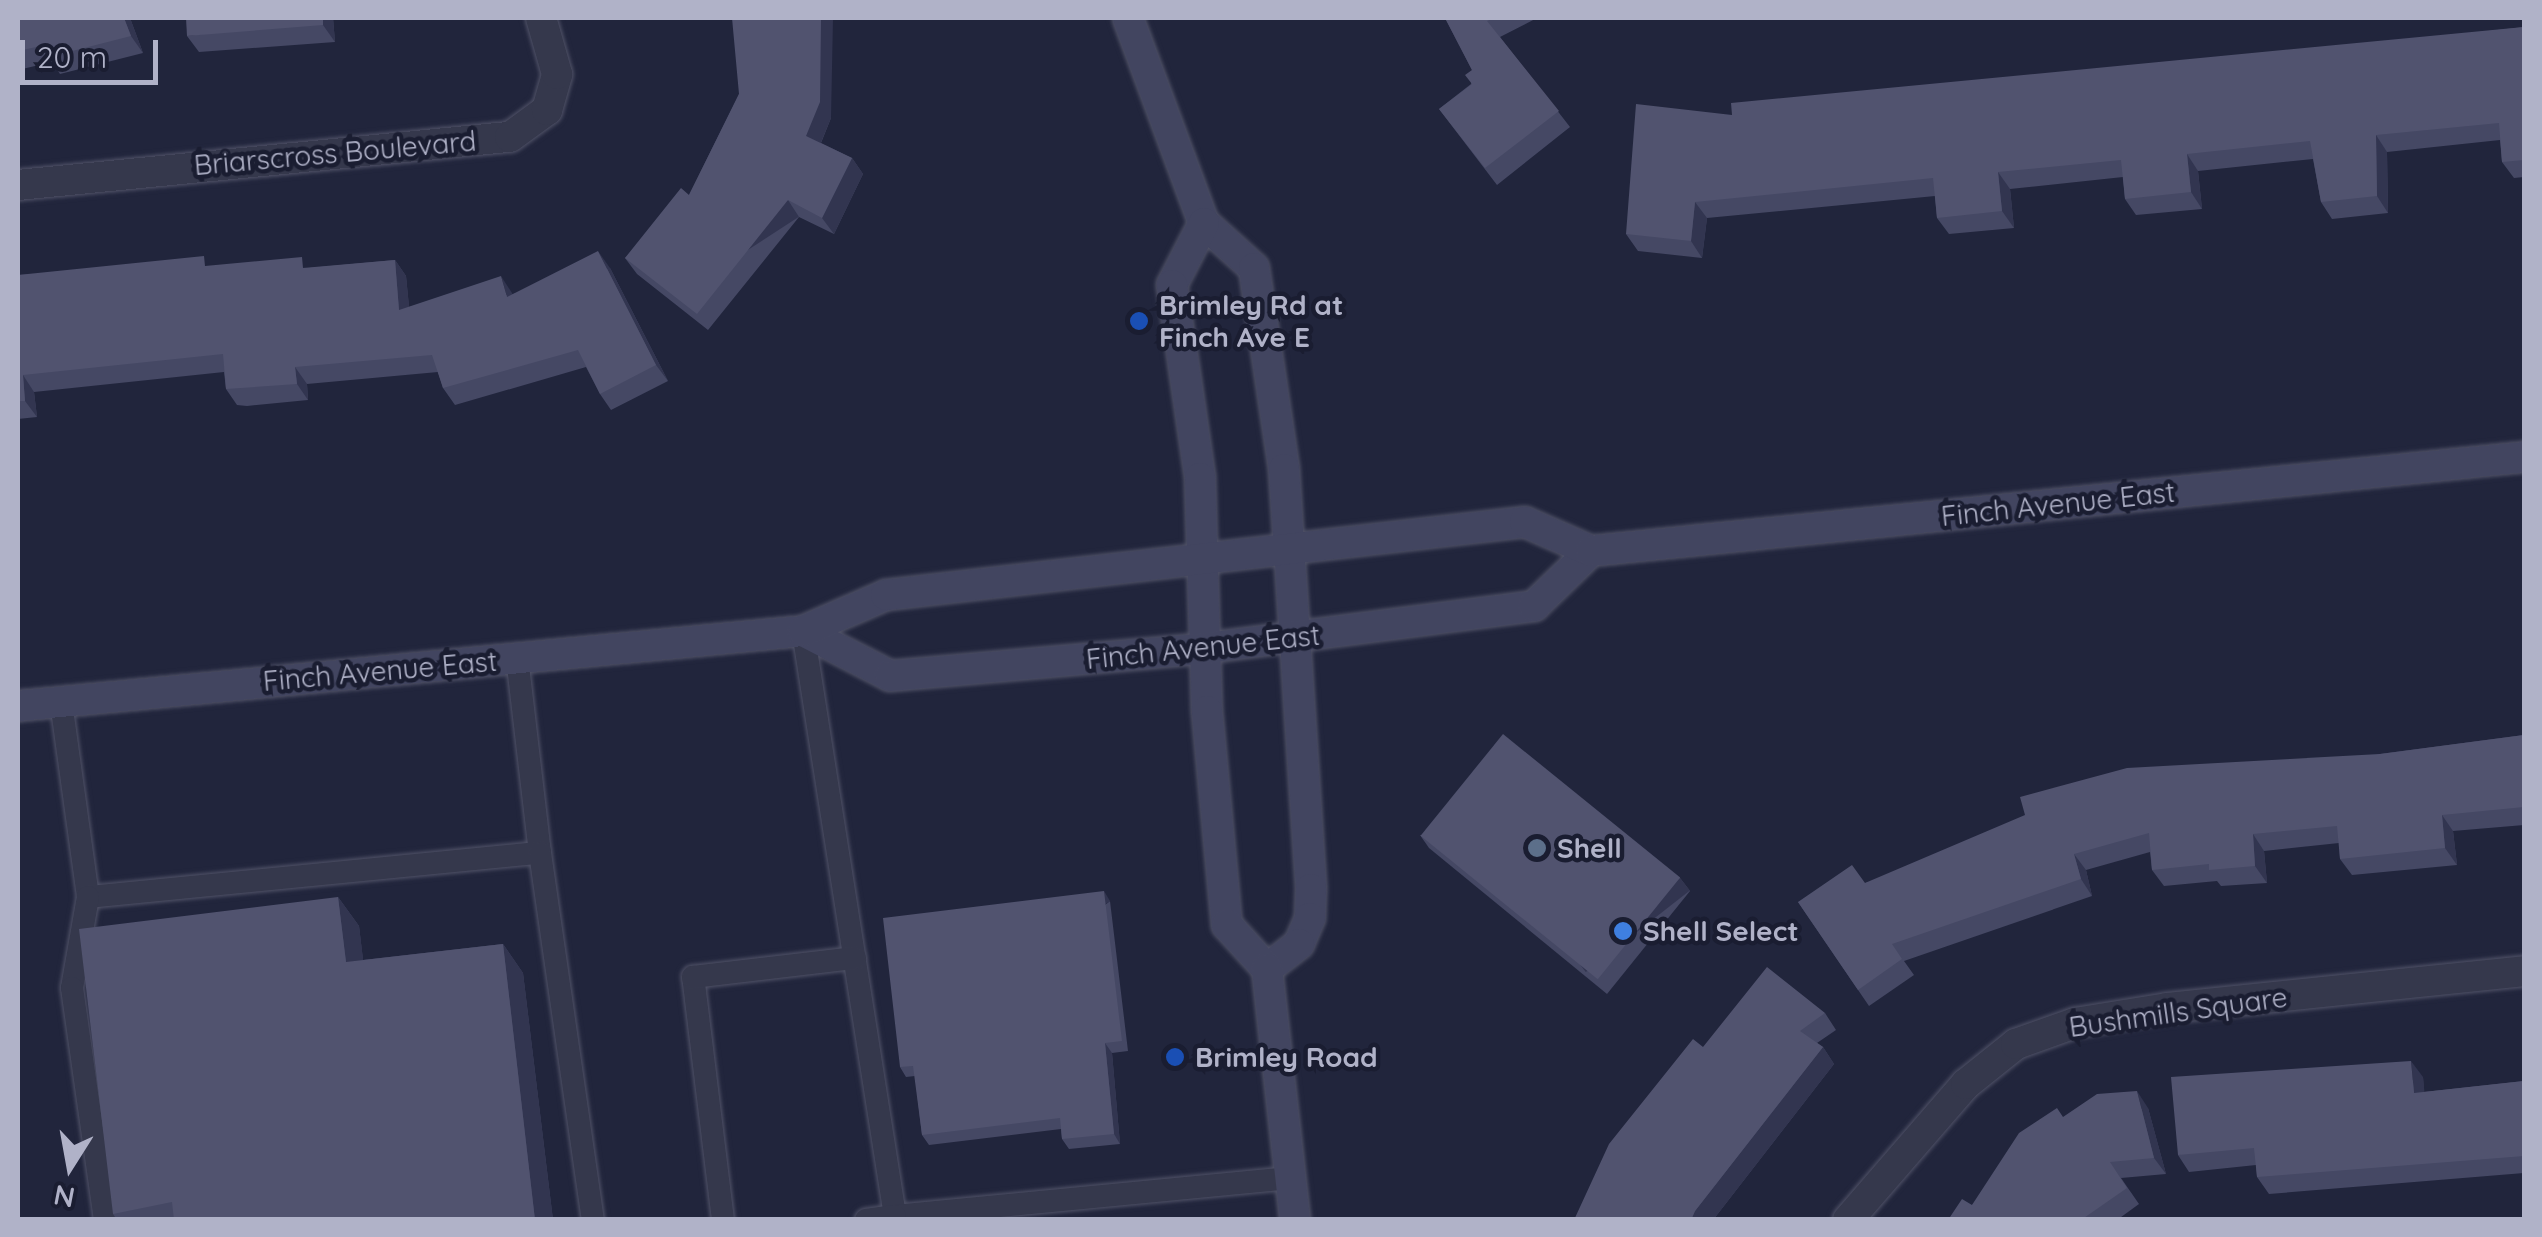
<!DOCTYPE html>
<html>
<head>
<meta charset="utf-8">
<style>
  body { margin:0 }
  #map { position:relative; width:2542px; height:1237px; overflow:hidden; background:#21253c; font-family:Quicksand,sans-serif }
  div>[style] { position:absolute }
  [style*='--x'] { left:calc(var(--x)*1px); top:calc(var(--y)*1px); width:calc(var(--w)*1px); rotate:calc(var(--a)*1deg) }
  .roads { filter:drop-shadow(0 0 2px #505267) drop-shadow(0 0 2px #505267) }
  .lane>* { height:22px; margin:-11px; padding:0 11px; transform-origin:11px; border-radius:11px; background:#35384c }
  .street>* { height:30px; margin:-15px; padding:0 15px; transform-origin:15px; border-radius:15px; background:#35384c }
  .secondary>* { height:30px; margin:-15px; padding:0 15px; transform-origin:15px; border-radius:15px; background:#424560 }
  .wall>* { inset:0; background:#454864 }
  .shaded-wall>* { inset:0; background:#323550; transform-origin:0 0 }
  .building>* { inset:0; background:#51536f; transform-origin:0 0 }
  .dots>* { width:28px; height:28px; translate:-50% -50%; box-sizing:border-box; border:5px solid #1a1d31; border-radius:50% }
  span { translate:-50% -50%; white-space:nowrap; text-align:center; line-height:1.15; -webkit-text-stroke:9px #1a1d31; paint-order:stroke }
  .street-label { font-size:28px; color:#b0b2c8 }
  .poi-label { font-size:28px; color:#b0b2c8; font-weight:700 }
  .left { translate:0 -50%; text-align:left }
  .frame { position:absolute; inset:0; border:20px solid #b0b2c8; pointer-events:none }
  .north { position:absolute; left:20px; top:1117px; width:100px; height:100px; -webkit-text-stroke:8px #1a1d31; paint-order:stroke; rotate:191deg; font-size:28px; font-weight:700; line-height:40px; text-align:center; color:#b0b2c8 }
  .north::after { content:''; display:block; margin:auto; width:35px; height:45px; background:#b0b2c8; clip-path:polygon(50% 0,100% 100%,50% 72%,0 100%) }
  .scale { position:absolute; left:20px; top:40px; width:138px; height:45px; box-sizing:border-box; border:5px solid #b0b2c8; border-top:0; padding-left:12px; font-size:30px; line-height:35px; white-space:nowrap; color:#b0b2c8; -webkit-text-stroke:8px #1a1d31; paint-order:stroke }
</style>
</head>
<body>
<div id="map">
  <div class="roads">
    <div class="lane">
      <i style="--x:803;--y:631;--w:592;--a:81.06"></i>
      <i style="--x:895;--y:1216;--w:397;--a:-5.5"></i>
      <i style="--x:61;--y:702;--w:197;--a:82.1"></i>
      <i style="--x:88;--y:897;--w:454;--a:-5.6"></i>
      <i style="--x:540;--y:853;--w:196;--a:-96.7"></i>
      <i style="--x:540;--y:853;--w:371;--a:81.8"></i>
      <i style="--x:88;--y:897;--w:92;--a:100"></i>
      <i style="--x:72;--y:988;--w:234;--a:81.9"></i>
      <i style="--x:723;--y:1220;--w:245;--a:-97"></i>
      <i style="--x:693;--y:977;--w:163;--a:-6.7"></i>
      <i style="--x:866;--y:1220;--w:29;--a:-8"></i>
    </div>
    <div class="street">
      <i style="--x:18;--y:185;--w:494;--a:-5.6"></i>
      <i style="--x:510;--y:137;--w:46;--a:-36.1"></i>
      <i style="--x:547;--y:110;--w:37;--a:-74"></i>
      <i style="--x:557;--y:74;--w:58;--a:-105.9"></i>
      <i style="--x:1848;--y:1220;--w:180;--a:-49.1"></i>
      <i style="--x:1966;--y:1084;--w:64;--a:-38.7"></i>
      <i style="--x:2016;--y:1044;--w:63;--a:-19.6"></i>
      <i style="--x:2075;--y:1023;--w:94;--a:-9.2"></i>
      <i style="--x:2168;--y:1008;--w:358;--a:-5.9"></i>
    </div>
    <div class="secondary">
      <i style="--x:1128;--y:18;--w:219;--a:69.7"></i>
      <i style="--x:1204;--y:223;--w:67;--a:42"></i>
      <i style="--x:1254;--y:268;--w:203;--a:81.5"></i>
      <i style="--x:1284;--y:469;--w:421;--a:86.3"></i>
      <i style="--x:1311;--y:889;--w:29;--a:92"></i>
      <i style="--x:1310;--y:918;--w:28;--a:113"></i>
      <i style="--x:1299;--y:944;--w:41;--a:142"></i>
      <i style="--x:1204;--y:223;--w:70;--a:117.3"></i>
      <i style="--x:1172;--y:285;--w:195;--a:81.7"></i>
      <i style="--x:1200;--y:478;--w:233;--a:88.3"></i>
      <i style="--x:1207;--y:711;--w:215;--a:84.7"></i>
      <i style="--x:1227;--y:925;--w:59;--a:47.7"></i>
      <i style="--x:1267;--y:969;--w:253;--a:83.6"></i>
      <i style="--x:803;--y:631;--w:98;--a:27.3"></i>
      <i style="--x:890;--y:676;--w:318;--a:-5"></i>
      <i style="--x:1207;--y:648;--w:330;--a:-7.3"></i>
      <i style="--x:1534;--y:606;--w:79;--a:-44"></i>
      <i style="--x:18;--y:706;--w:789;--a:-5.46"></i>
      <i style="--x:803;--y:631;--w:90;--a:-23.4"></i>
      <i style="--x:886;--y:595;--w:643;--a:-6.52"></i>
      <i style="--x:1525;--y:522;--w:72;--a:23.7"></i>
      <i style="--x:1591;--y:551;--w:938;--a:-5.75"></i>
    </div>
  </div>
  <div class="wall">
    <i style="clip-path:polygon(18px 18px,130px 18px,143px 53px,60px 74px,52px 62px,18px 70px)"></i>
    <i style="clip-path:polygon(333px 18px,335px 42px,199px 52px,187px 36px)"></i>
    <i style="clip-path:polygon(1445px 18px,1537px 18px,1500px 37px,1570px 127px,1497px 185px,1439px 109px,1471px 84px,1472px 70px)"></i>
    <i style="clip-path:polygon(2524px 27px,2524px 177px,2514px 178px,2502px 162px,2500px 140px,2387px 152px,2388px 213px,2332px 219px,2321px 202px,2313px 159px,2198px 171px,2202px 209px,2136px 215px,2125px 199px,2123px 177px,2010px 189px,2014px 228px,1949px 234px,1937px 218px,1935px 196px,1707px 218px,1702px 258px,1638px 251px,1626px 234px,1732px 115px)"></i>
    <i style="clip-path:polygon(739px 94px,831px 118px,821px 143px,852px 158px,863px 174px,834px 234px,799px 217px,708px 330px,637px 274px,625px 258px,689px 195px)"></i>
    <i style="clip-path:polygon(395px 260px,406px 276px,409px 307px,513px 294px,610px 268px,668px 381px,611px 410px,600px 394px,586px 367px,455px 405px,443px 388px,438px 372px,307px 384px,308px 400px,247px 406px,237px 405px,226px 389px,224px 372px,34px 392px,37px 417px,18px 419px,18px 275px,211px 266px,309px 268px)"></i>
    <i style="clip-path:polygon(2524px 735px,2524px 825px,2453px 831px,2457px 865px,2352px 875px,2340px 859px,2339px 843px,2264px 851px,2267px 883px,2221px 886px,2217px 881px,2164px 886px,2152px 870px,2150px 852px,2086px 870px,2092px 896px,1904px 961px,1914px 975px,1869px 1006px,1798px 902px,1865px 883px,2380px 754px)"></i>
    <i style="clip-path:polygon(1420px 835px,1680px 878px,1690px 891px,1607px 994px,1429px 848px)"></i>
    <i style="clip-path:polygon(338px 897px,359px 926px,363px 960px,503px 944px,523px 973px,553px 1220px,117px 1220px,113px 1214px)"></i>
    <i style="clip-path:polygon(1110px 901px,1128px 1051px,1112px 1053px,1120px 1144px,1069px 1149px,1062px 1139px,1061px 1129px,929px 1145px,922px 1135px,915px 1076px,906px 1077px,900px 1067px)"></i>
    <i style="clip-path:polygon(1825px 1013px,1836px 1030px,1817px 1043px,1823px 1047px,1834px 1064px,1713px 1220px,1574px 1220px,1703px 1047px)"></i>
    <i style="clip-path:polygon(2423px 1077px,2424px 1092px,2524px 1081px,2524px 1173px,2269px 1194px,2257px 1177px,2256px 1165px,2189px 1172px,2178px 1155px)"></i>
    <i style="clip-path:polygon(2148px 1108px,2166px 1174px,2121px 1178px,2139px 1204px,2117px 1220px,1948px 1220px,1972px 1205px,2063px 1117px)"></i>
  </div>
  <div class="shaded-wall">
    <i style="clip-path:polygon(124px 18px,130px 18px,143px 53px,131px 36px)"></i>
    <i style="clip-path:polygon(323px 18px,333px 18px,335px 42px,323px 25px)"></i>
    <i style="clip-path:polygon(821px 18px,833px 18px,831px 118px,817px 152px,806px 136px)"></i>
    <i style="clip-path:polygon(2376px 135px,2387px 152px,2388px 213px,2377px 196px)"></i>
    <i style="clip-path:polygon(2187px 154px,2198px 171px,2202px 209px,2191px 192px)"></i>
    <i style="clip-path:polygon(852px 158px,863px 174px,834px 234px,822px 218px)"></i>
    <i style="clip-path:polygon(1998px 172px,2010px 189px,2014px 228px,2002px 211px)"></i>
    <i style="left:788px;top:200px;width:20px;height:146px;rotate:57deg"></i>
    <i style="clip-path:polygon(1695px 202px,1707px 218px,1702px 258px,1691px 241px)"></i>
    <i style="clip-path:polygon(598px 251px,610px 268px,668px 381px,656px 365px)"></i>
    <i style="clip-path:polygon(395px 260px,406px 276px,411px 326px,399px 310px)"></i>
    <i style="clip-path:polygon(501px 276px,512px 293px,519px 313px,507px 297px)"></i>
    <i style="clip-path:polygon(295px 367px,307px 384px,308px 400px,297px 384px)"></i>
    <i style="clip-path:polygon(23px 375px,34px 392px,37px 417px,25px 401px)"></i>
    <i style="clip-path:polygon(2442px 815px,2453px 831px,2457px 865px,2445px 848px)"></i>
    <i style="clip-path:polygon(2253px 834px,2264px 851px,2267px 883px,2255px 866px)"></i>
    <i style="clip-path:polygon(2074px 854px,2086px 870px,2092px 896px,2081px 879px)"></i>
    <i style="left:1680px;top:878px;width:16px;height:132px;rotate:52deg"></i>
    <i style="left:1104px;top:891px;width:12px;height:151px;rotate:59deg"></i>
    <i style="clip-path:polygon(338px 897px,359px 926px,367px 992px,346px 962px)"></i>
    <i style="clip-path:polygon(503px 944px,523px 973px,553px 1220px,535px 1220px)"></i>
    <i style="clip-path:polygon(1105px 1043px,1112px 1053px,1120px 1144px,1114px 1134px)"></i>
    <i style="clip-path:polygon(1823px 1047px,1834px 1064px,1713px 1220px,1691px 1220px,1695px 1211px)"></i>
    <i style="clip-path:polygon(2411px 1061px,2423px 1077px,2426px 1109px,2414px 1093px)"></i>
    <i style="clip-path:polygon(2137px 1091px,2148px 1108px,2166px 1174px,2154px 1158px)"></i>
  </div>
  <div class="building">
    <i style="clip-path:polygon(18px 18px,124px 18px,131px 36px,49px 57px,45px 45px,18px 51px)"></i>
    <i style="clip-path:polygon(186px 18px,323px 18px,323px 25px,187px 36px)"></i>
    <i style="clip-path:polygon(732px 18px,821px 18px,820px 102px,806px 136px,852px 158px,822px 218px,788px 200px,697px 314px,625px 258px,681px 188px,689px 195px,739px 94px)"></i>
    <i style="clip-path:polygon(1445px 18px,1494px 18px,1487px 21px,1559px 111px,1485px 168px,1439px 109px,1472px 84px,1465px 75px,1472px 70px)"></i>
    <i style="clip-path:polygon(2524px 27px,2524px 160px,2502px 162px,2499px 123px,2376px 135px,2377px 196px,2321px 202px,2310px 141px,2187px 154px,2191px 192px,2125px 199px,2121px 160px,1998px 172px,2002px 211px,1937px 218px,1933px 178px,1695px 202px,1691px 241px,1626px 234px,1636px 104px,1732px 115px,1731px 103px)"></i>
    <i style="clip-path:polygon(598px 251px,656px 365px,600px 394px,578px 350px,443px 388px,432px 355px,295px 367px,297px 384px,226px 389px,223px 354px,23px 375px,25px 401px,18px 401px,18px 275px,204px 256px,205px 266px,302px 257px,303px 268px,395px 260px,399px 310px,501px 276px,507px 297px)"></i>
    <i style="left:1503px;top:734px;width:228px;height:131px;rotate:39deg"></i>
    <i style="clip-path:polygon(2524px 735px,2524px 807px,2442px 815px,2445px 848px,2340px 859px,2337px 826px,2253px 834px,2255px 866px,2209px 870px,2209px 864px,2152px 870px,2149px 833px,2074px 854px,2081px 879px,1892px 944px,1902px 959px,1858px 990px,1798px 902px,1852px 865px,1865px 883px,2025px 815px,2020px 797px,2127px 768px,2380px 754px)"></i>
    <i style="clip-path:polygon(1104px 891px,1122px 1041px,1105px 1043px,1114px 1134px,1062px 1139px,1060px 1118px,922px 1135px,913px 1066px,900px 1067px,883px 918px)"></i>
    <i style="clip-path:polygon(338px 897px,346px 962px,503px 944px,535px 1220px,174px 1220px,172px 1202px,113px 1214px,79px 929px)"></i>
    <i style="clip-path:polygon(1767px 967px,1825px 1013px,1800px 1031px,1823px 1047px,1695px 1211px,1691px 1220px,1574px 1220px,1609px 1144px,1693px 1039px,1703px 1047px)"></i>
    <i style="clip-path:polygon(2411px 1061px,2414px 1093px,2524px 1081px,2524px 1163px,2524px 1156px,2257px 1177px,2254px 1148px,2178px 1155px,2171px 1077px)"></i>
    <i style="clip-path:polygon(2137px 1091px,2154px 1158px,2110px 1162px,2127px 1188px,2081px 1220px,1948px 1220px,1962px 1199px,1972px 1205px,2019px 1133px,2057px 1108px,2063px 1117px,2097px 1094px)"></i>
  </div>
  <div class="dots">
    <i style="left:1139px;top:321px;background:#1a4fb4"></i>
    <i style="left:1537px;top:848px;background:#5c6f8a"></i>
    <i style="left:1623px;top:931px;background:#3f7fe0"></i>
    <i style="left:1175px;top:1057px;background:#1a4fb4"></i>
  </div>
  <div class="street-label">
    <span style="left:335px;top:153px;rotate:-5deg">Briarscross Boulevard</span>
    <span style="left:2058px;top:504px;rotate:-6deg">Finch Avenue East</span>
    <span style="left:1203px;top:647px;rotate:-6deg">Finch Avenue East</span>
    <span style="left:380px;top:671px;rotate:-5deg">Finch Avenue East</span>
    <span style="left:2178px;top:1012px;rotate:-8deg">Bushmills Square</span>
  </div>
  <div class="poi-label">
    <span class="left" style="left:1159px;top:321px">Brimley Rd at<br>Finch Ave E</span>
    <span class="left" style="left:1557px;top:848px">Shell</span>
    <span class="left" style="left:1643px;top:931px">Shell Select</span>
    <span class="left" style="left:1195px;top:1057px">Brimley Road</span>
  </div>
  <div class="frame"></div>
  <div class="north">N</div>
  <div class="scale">20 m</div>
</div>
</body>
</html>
